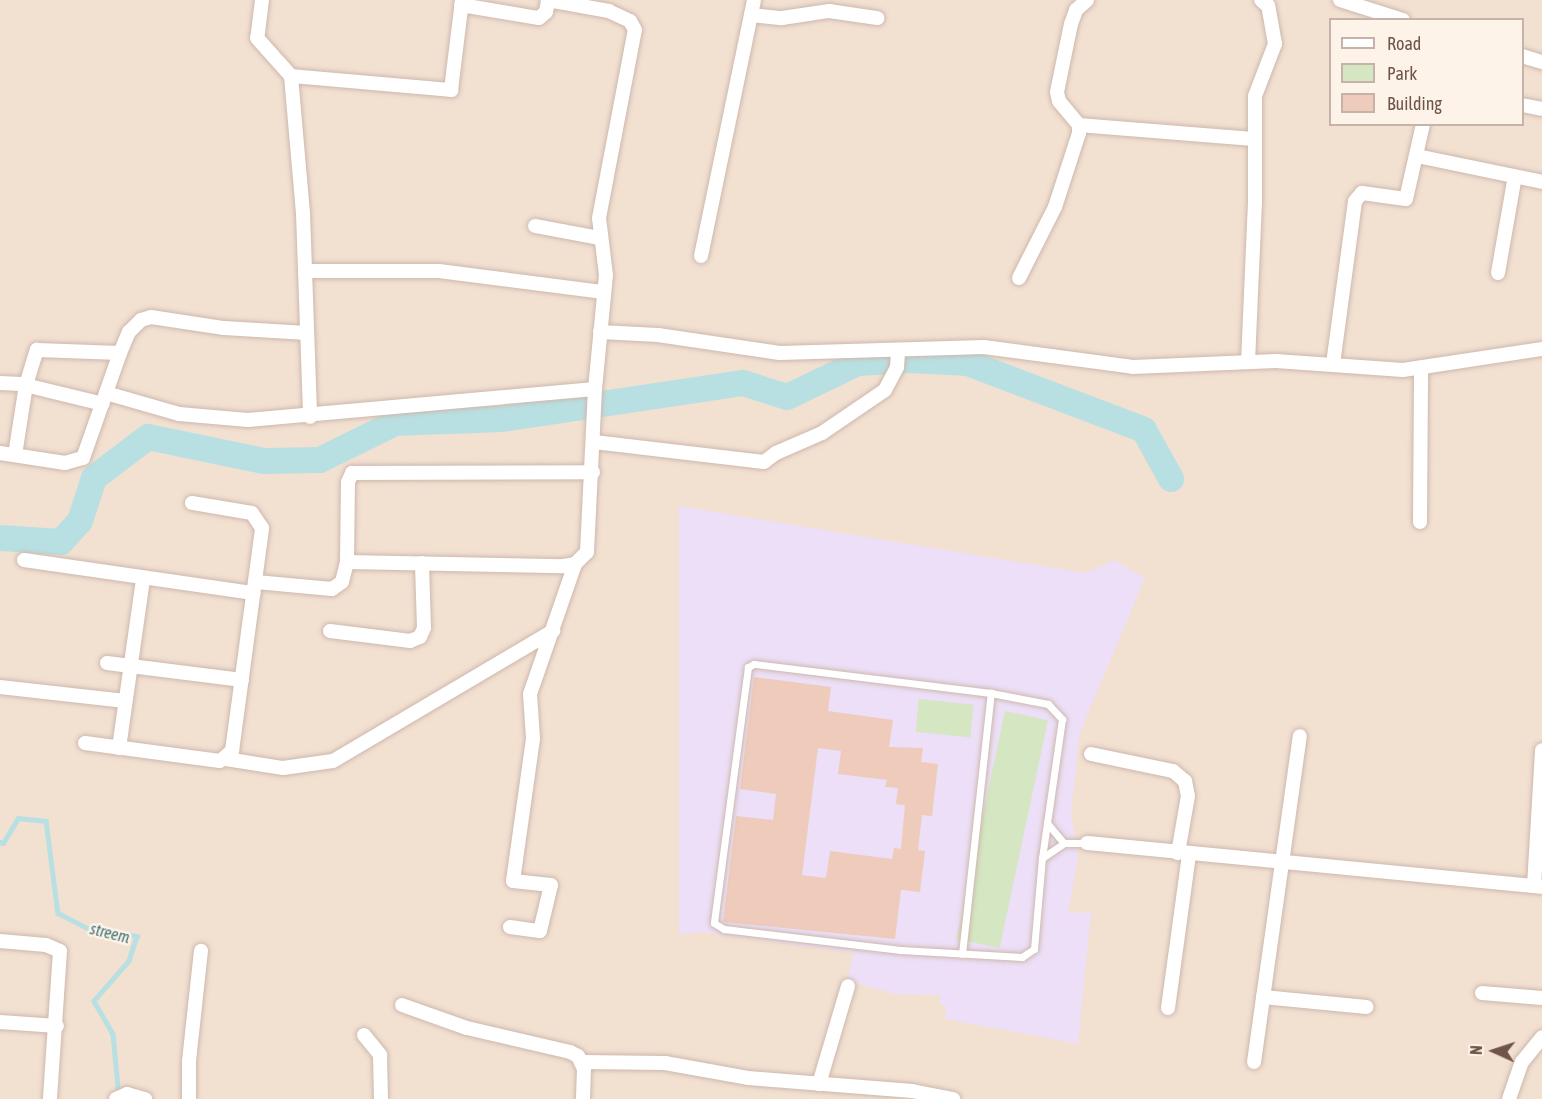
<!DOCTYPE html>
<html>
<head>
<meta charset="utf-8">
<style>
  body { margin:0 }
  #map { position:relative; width:1542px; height:1099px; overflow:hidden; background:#fbefe2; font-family:"Asap Condensed",sans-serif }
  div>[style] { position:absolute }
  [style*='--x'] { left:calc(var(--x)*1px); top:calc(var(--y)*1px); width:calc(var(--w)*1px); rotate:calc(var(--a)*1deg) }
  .residential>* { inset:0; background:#f2e0d1 }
  .education>* { inset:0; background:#ecdff7 }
  .green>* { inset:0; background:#d4e7c2; transform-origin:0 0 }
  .stream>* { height:4.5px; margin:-2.25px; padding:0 2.25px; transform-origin:2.25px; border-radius:2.25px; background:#b8e0e2 }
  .river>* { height:26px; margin:-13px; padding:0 13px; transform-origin:13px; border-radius:13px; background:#b8e0e2 }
  .building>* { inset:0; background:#eecbbb }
  .roads { filter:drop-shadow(0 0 2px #cdb8ad) drop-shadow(0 0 2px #cdb8ad) }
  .service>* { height:7px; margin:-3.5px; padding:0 3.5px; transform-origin:3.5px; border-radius:3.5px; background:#fff }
  .minor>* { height:14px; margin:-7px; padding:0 7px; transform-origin:7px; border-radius:7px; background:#fff }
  span { translate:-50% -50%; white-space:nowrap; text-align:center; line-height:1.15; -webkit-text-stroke:5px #fef3e8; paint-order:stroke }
  .water-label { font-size:16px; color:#43777c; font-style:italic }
  .legend { position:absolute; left:1329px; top:18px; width:195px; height:108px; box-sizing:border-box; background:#fef3e8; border:2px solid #c5b3a9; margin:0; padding:8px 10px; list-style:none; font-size:18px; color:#70544a }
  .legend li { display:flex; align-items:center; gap:12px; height:30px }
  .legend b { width:30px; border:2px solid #c5b3a9 }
  .north { position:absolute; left:1464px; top:1021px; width:60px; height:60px; -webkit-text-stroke:4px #fef3e8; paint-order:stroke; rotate:273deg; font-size:16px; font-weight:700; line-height:24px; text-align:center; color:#70544a }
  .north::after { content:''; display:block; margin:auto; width:21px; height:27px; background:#70544a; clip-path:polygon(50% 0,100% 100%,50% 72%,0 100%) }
</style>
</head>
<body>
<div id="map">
  <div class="residential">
    <i style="clip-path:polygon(evenodd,0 0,1542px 0,1542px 1099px,0 1099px,0 0,1330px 20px,1522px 20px,1522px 124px,1330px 124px,1330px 20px)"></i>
  </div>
  <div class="education">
    <i style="clip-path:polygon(679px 506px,1085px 573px,1114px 560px,1145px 578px,1080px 732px,1071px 812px,1078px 857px,1068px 913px,1091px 912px,1078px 1044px,945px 1019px,946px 1006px,940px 1004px,940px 995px,894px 994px,847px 980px,854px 953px,702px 932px,679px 935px)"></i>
  </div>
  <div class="green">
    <i style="left:919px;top:699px;width:55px;height:33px;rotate:6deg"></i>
    <i style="left:1005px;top:711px;width:44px;height:233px;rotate:12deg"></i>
  </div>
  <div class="stream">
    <i style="--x:0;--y:842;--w:3;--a:18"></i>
    <i style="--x:3;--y:843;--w:29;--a:-59"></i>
    <i style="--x:18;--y:818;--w:28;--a:6"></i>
    <i style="--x:46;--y:821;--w:93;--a:82.6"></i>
    <i style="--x:58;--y:913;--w:34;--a:27"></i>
    <i style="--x:88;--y:928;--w:50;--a:9.3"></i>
    <i style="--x:137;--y:936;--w:26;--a:108"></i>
    <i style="--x:129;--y:961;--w:53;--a:131.2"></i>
    <i style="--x:94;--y:1001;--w:38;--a:60"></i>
    <i style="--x:113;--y:1034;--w:63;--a:84.6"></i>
  </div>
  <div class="river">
    <i style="--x:0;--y:538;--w:61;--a:3.8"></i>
    <i style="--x:61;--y:542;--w:28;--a:-48"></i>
    <i style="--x:80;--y:521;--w:45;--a:-72"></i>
    <i style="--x:94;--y:478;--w:68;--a:-37.2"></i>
    <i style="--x:148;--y:437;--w:118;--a:11.7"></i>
    <i style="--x:264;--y:461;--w:56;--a:-1"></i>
    <i style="--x:320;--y:460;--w:84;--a:-26.3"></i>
    <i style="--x:395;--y:423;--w:107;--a:-2.1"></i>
    <i style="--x:502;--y:419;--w:244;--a:-8.5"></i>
    <i style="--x:743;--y:383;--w:46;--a:17.7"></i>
    <i style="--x:787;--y:397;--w:79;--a:-25.6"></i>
    <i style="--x:858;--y:363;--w:52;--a:-3.3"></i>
    <i style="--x:910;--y:360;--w:58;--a:3"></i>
    <i style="--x:968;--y:363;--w:188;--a:20.8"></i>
    <i style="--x:1144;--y:430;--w:56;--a:61.1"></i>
  </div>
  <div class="building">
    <i style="clip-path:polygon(evenodd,754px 677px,831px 687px,828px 711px,893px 720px,889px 747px,923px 748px,921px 762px,938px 764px,932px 816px,922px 815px,918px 850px,925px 851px,920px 892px,901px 890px,895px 939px,723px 922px,736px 816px,773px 820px,776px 794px,740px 789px,754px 677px,818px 748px,841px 751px,838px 774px,887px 780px,885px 787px,898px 788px,896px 804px,905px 805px,901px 849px,894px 848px,892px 859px,830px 851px,826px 878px,802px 875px,818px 748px)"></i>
  </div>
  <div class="roads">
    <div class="service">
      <i style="--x:991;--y:693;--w:239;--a:-173"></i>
      <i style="--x:754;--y:664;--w:7;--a:153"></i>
      <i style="--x:748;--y:667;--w:258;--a:97.6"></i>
      <i style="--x:714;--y:923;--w:12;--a:31"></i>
      <i style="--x:724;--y:929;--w:178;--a:6.8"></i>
      <i style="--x:901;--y:950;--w:121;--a:3.3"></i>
      <i style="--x:1022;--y:957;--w:14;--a:-34"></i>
      <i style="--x:1034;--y:949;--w:91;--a:-85"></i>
      <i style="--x:1042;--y:858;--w:27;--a:-34"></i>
      <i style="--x:1064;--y:843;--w:23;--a:0"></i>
      <i style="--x:1047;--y:823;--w:26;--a:50"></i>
      <i style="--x:962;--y:954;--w:263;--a:-83.7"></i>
      <i style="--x:991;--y:693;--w:58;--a:10.9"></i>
      <i style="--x:1048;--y:704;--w:21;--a:47"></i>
      <i style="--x:1062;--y:719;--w:140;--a:98.2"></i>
    </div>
    <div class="minor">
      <i style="--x:262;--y:0;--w:38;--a:97"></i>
      <i style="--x:257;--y:38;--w:51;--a:48.2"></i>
      <i style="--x:291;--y:76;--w:138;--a:85"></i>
      <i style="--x:303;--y:213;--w:204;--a:88"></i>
      <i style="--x:1340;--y:0;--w:66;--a:17.6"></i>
      <i style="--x:461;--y:5;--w:79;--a:9.5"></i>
      <i style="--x:539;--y:18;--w:9;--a:-41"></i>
      <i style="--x:546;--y:12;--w:11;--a:-80"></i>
      <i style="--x:751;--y:15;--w:31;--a:6"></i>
      <i style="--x:782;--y:18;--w:48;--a:-8.5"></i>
      <i style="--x:829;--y:11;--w:49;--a:8.3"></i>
      <i style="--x:1522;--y:56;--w:21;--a:17"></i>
      <i style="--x:291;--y:76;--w:161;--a:5"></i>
      <i style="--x:451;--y:90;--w:91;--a:-83"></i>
      <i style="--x:1522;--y:105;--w:20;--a:11"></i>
      <i style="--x:1079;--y:125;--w:174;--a:4.6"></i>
      <i style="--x:1417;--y:156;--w:128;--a:11.7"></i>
      <i style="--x:535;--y:226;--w:66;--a:10.5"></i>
      <i style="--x:701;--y:256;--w:261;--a:-78.3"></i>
      <i style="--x:305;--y:271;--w:134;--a:0"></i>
      <i style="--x:439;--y:271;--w:166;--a:7.3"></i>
      <i style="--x:1498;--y:273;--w:98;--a:-80.1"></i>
      <i style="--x:1019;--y:278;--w:80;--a:-63.1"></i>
      <i style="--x:1055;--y:207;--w:78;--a:-72"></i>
      <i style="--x:1079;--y:133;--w:8;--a:-90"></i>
      <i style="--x:1079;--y:125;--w:31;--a:-130"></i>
      <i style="--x:1059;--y:101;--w:9;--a:-103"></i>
      <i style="--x:1057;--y:92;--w:69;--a:-78.4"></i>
      <i style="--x:1071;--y:24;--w:15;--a:-70"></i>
      <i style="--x:1076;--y:10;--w:15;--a:-42"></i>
      <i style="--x:600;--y:332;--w:58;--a:3"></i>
      <i style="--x:658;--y:335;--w:123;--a:8.4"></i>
      <i style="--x:780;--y:353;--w:204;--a:-1.7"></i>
      <i style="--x:984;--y:347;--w:150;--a:7.6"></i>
      <i style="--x:1133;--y:367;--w:143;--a:-2.4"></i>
      <i style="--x:1276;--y:361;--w:127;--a:4.1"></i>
      <i style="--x:1403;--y:370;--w:141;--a:-8.6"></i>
      <i style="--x:1248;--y:362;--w:160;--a:-87.5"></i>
      <i style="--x:1255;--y:202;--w:106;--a:-90"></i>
      <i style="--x:1255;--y:96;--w:56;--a:-69"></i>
      <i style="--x:1275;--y:44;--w:39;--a:-100"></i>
      <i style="--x:1268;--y:6;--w:9;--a:-139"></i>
      <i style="--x:1333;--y:364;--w:164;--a:-82.3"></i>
      <i style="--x:1355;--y:201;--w:11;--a:-49"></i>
      <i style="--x:1362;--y:193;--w:44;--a:7.8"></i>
      <i style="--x:1406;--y:199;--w:77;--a:-77.2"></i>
      <i style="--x:0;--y:383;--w:21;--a:3"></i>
      <i style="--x:21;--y:384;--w:84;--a:13.7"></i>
      <i style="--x:106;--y:393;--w:76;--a:16"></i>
      <i style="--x:179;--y:414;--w:69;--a:5"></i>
      <i style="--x:248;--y:420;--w:348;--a:-5.1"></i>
      <i style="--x:594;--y:442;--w:171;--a:6.7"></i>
      <i style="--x:764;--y:462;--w:15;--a:-37"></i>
      <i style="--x:776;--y:453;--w:50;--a:-23.5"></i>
      <i style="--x:822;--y:433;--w:76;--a:-34.3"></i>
      <i style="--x:885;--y:390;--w:26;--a:-62"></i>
      <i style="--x:897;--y:367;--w:15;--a:-86"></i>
      <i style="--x:0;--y:453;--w:66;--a:8.7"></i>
      <i style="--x:65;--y:463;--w:19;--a:-16"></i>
      <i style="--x:83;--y:458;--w:111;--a:-70.6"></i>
      <i style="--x:120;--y:353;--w:23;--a:-67"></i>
      <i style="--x:129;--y:332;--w:17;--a:-45"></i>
      <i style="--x:141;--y:320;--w:10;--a:-17"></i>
      <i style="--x:151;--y:317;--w:74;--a:8.6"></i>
      <i style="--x:224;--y:328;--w:83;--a:3.4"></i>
      <i style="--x:15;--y:455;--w:71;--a:-81.1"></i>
      <i style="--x:26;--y:385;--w:37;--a:-73"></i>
      <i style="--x:37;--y:350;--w:83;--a:2.1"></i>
      <i style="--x:1420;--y:522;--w:154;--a:-89.6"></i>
      <i style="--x:24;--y:560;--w:232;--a:8.2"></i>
      <i style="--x:347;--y:562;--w:80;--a:-89.3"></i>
      <i style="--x:348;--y:482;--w:10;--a:-66"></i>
      <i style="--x:352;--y:473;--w:241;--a:-0.2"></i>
      <i style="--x:256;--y:582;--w:76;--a:5.3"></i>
      <i style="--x:332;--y:589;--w:12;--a:-35"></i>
      <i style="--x:342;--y:582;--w:21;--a:-76"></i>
      <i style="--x:347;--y:562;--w:216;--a:1.1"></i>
      <i style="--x:563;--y:566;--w:12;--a:-9"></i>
      <i style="--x:575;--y:564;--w:17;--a:-45"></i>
      <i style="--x:587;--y:552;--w:163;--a:-87.2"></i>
      <i style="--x:595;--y:389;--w:115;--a:-84.5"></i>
      <i style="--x:606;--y:275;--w:57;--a:-97"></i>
      <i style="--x:599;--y:218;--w:191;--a:-79.2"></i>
      <i style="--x:635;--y:30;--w:10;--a:-119"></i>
      <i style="--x:630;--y:21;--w:23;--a:-155"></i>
      <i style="--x:609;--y:11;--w:62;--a:-169.8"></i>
      <i style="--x:330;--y:631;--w:81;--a:7.1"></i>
      <i style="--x:410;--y:641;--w:11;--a:-22"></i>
      <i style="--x:420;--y:637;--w:10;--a:-66"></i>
      <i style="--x:424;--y:628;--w:65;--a:-91.8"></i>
      <i style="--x:107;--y:663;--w:136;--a:7.2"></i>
      <i style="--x:0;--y:687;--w:126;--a:6.4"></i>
      <i style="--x:85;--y:743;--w:136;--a:7.6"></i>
      <i style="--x:220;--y:761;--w:16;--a:-40"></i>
      <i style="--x:232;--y:751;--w:225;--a:-82.3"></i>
      <i style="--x:262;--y:528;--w:18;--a:-124"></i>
      <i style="--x:252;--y:513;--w:61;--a:-170.5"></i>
      <i style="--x:119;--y:748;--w:170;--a:-81.9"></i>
      <i style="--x:1091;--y:754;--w:84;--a:11.7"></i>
      <i style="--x:1173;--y:771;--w:16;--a:40"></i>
      <i style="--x:1185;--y:781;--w:15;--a:79"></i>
      <i style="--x:1188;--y:796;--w:58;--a:100"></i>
      <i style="--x:226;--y:759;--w:58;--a:9"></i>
      <i style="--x:283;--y:768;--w:50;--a:-8"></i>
      <i style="--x:333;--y:761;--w:256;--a:-30.6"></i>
      <i style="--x:1087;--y:843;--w:457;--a:5.5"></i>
      <i style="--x:1534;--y:886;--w:136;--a:-86.6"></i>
      <i style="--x:510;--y:927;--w:30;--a:8"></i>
      <i style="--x:540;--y:931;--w:47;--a:-76.6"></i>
      <i style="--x:551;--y:885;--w:38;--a:-174"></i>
      <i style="--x:513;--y:881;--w:144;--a:-82"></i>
      <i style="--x:533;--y:738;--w:44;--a:-93.9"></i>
      <i style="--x:530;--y:694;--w:138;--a:-70.9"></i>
      <i style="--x:0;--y:941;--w:46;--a:5"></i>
      <i style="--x:46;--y:945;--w:15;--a:23"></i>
      <i style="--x:60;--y:951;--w:148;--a:93.9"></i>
      <i style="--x:1482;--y:993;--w:60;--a:4.8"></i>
      <i style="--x:1263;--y:997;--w:104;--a:5.5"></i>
      <i style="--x:402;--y:1005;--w:69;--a:19.5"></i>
      <i style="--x:467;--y:1028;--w:106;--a:13.1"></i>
      <i style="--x:570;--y:1052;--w:9;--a:27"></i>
      <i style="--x:578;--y:1056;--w:14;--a:65"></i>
      <i style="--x:584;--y:1069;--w:30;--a:92"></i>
      <i style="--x:1168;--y:1008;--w:155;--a:-82.2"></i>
      <i style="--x:0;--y:1022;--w:57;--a:4"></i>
      <i style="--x:364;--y:1035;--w:26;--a:51"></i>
      <i style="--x:380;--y:1055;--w:44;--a:88.7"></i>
      <i style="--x:582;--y:1062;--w:83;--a:0.7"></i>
      <i style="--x:665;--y:1063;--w:84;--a:10.2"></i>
      <i style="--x:748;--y:1078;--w:165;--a:4.5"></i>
      <i style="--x:912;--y:1091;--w:42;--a:11"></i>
      <i style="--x:1254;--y:1062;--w:329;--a:-82"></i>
      <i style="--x:819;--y:1084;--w:102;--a:-73.5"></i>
      <i style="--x:116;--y:1099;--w:12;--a:-24"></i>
      <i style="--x:127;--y:1094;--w:19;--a:16"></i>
      <i style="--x:189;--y:1099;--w:38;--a:-90"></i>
      <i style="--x:189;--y:1061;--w:111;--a:-83.8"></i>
      <i style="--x:1509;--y:1099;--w:39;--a:-71"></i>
      <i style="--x:1522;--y:1062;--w:32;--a:-51"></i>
    </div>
  </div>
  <div class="water-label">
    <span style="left:110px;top:933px;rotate:14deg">streem</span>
  </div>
  <ul class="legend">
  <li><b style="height:8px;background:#fff"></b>Road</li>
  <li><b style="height:16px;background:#d4e7c2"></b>Park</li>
  <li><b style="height:16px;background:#eecbbb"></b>Building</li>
  </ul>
  <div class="north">N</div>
</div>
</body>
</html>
